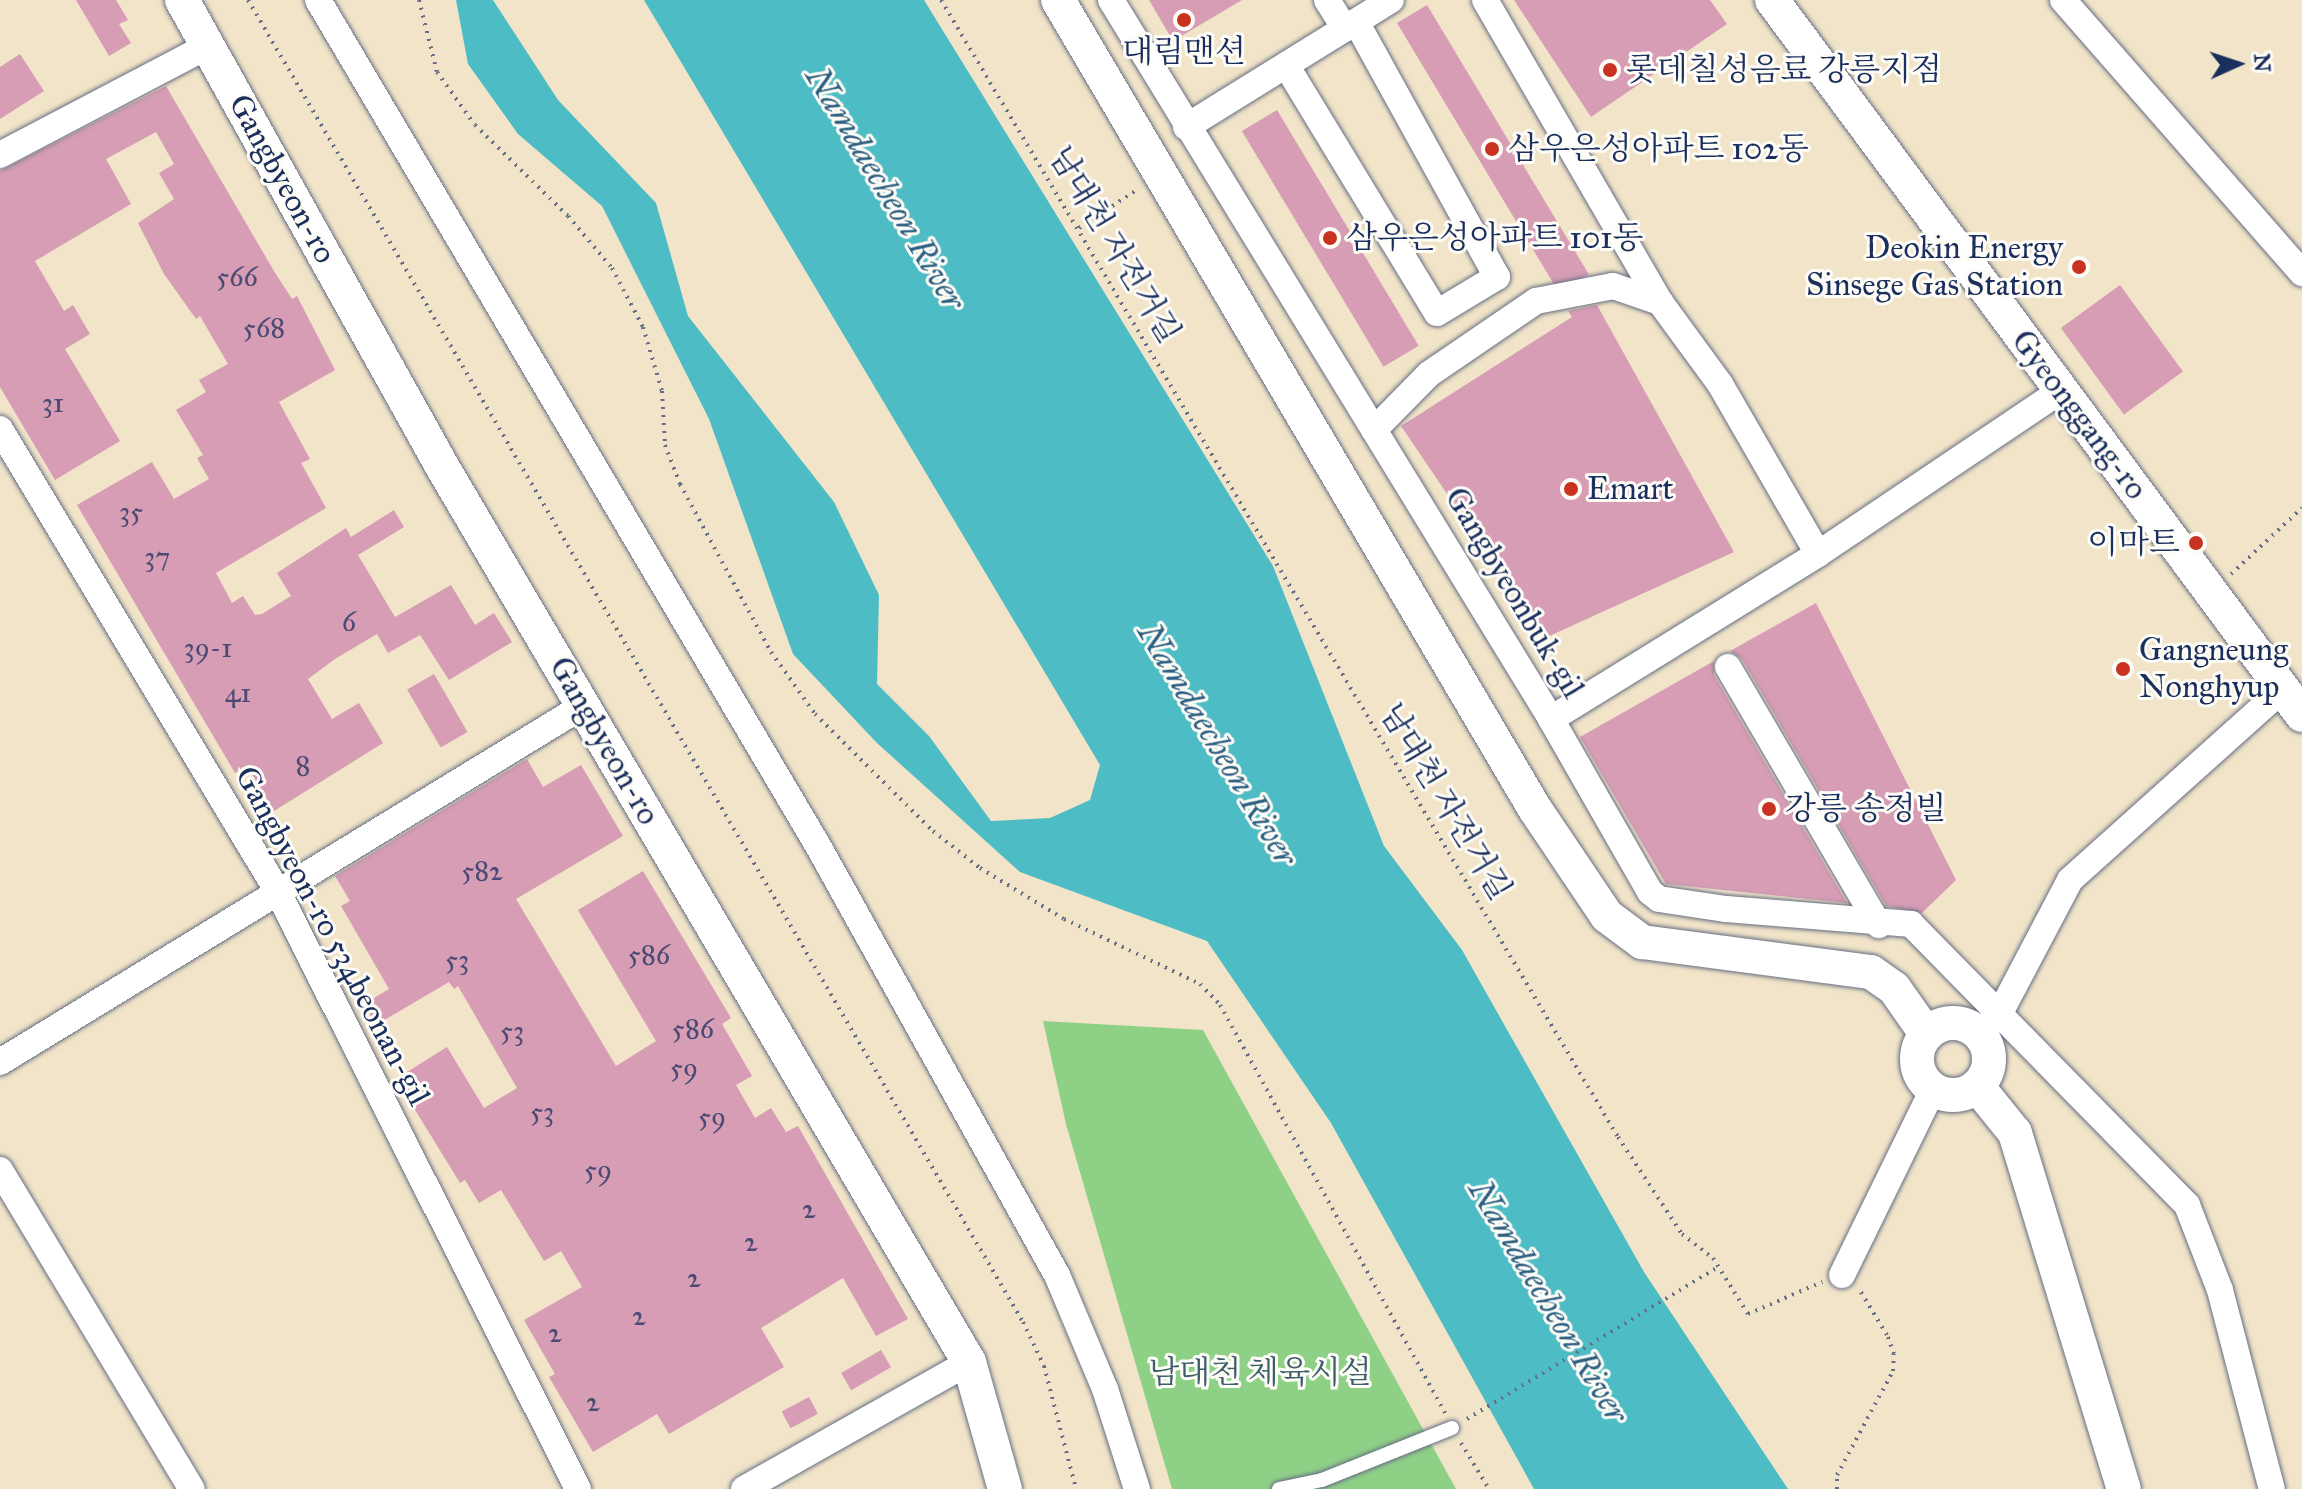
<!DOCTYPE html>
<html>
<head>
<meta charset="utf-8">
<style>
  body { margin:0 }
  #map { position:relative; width:2302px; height:1489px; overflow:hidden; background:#f1e4c8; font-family:"IM FELL Great Primer","Noto Serif KR",serif }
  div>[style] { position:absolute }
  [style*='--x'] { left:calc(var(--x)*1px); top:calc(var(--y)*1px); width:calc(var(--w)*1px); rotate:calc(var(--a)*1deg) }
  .green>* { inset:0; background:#8fd087 }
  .water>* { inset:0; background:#4ebcc4 }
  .building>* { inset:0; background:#d69db5; transform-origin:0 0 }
  .path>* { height:4px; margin-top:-2px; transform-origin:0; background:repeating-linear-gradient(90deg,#666e83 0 2px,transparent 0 8px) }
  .roads { filter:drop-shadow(0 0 2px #666e83) drop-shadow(0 0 2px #666e83) }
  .service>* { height:14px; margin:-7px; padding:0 7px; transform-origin:7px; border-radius:7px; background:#fff }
  .minor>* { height:26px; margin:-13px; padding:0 13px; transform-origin:13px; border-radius:13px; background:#fff }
  .tertiary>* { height:34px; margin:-17px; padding:0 17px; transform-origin:17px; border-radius:17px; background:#fff }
  .tertiary>.ring { margin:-17px; padding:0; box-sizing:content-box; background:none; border:34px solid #fff; border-radius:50% }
  .dots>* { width:22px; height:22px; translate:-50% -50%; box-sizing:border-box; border:4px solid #fdfcf7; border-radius:50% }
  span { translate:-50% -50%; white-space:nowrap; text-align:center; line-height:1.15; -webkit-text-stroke:6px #fdfcf7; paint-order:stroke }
  .number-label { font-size:28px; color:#4a4a74 }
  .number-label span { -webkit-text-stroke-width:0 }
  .poi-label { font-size:32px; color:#1b2f5e }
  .left { translate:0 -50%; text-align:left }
  .right { translate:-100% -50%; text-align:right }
  .street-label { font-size:32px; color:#1b2f5e }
  .park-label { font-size:32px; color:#3e5f6a }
  .water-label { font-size:34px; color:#2d6082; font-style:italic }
  .north { position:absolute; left:2198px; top:24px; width:80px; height:80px; -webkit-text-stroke:6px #fdfcf7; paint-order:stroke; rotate:87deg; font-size:22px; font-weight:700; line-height:32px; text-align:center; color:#1b2f5e }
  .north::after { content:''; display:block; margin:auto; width:28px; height:36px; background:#1b2f5e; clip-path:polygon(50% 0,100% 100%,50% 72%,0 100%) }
</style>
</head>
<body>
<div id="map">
  <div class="green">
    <i style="clip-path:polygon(1043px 1021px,1203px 1030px,1456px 1489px,1172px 1489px,1066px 1124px)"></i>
  </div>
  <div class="water">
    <i style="clip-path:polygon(456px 0,493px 0,558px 100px,656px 203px,688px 316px,834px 502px,879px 595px,877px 684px,929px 736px,991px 821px,1050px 818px,1090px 800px,1100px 765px,644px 0,924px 0,1273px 566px,1384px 846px,1462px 950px,1644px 1272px,1788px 1489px,1534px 1489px,1331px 1123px,1207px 941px,1020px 872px,877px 743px,793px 654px,709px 419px,602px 206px,518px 134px,468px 64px)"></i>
  </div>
  <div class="building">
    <i style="clip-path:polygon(76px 0,116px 0,128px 20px,119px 24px,131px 43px,109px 56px)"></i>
    <i style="clip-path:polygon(1149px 0,1242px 0,1173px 41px)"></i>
    <i style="clip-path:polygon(1514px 0,1710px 0,1727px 24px,1591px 117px)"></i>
    <i style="left:1427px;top:5px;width:314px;height:35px;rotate:59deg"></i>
    <i style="clip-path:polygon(20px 54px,44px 91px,0 119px,0 67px)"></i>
    <i style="clip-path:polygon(166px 86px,274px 271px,292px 299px,297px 296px,335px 370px,279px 402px,310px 459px,301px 463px,326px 508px,216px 573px,232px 603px,243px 596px,255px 615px,262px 614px,291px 596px,277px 573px,346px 528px,351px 537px,394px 510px,404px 527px,358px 555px,395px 617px,451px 585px,475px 625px,494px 613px,512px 642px,449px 680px,420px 635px,388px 653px,377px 634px,335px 659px,308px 679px,332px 719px,359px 703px,383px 743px,274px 811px,247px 766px,235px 773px,77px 505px,152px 462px,174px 499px,209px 479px,197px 458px,203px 455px,176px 410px,206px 392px,199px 380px,228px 364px,200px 316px,196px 319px,164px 274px,138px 223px,174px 199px,159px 173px,174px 164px,156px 132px,106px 159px,131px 204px,35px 261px,64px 311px,73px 305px,90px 334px,65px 349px,120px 441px,55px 480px,0 387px,0 171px)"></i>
    <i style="left:1277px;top:110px;width:275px;height:41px;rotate:59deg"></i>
    <i style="left:2120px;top:285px;width:107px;height:73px;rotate:54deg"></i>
    <i style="clip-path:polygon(1597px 305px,1734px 552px,1545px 638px,1401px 426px,1572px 317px,1568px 311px)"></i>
    <i style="clip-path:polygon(1816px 603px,1956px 880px,1922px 913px,1886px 906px,1742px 659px,1730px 651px)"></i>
    <i style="clip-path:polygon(1714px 661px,1714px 675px,1847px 903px,1666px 884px,1580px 737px)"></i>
    <i style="left:434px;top:674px;width:67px;height:31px;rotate:60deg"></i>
    <i style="clip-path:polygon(527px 759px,543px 787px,581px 765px,623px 836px,516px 899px,616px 1066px,656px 1041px,578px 910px,643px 871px,731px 1018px,722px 1024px,752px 1076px,736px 1085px,755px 1118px,771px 1108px,786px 1132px,798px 1126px,908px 1319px,876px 1336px,843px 1278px,761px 1328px,784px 1367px,669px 1434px,657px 1414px,593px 1452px,549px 1377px,555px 1374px,524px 1320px,582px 1287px,561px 1251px,544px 1261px,501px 1190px,479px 1203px,465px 1180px,460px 1183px,396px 1079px,447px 1047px,484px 1108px,517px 1088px,458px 986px,454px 989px,449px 982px,376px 1025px,364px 1004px,389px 989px,341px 906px,350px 901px,335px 876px)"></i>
    <i style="left:881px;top:1350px;width:20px;height:46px;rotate:60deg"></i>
    <i style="left:809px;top:1397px;width:19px;height:31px;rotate:62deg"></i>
  </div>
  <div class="path">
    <i style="--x:248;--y:0;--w:1532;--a:59.62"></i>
    <i style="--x:1023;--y:1322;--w:49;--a:64.5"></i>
    <i style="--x:1044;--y:1366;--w:127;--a:75.4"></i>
    <i style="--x:419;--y:0;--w:74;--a:76"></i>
    <i style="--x:437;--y:72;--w:65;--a:54.4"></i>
    <i style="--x:475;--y:125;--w:130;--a:44.4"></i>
    <i style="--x:568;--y:216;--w:68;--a:49.8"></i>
    <i style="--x:612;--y:268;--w:67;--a:62.3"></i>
    <i style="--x:643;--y:327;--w:67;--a:73.5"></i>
    <i style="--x:662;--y:391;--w:54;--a:86.8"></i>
    <i style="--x:665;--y:445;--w:42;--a:69"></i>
    <i style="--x:680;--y:484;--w:191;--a:61.6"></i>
    <i style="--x:771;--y:652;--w:76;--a:54.6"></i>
    <i style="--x:815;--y:714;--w:166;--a:44.8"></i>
    <i style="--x:933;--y:831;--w:60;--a:38.2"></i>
    <i style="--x:980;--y:868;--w:98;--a:31.3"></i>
    <i style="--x:1064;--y:919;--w:151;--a:25.5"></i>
    <i style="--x:1200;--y:984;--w:29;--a:46"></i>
    <i style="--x:1220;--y:1005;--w:467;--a:61.1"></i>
    <i style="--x:941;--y:0;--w:1323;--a:59.23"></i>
    <i style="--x:1618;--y:1137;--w:116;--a:56.6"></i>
    <i style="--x:1682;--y:1234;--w:39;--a:38"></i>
    <i style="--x:1713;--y:1258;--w:66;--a:58"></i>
    <i style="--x:1748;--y:1314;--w:81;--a:-23.4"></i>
    <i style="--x:1079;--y:228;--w:71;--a:-33.5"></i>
    <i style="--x:2231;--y:574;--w:97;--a:-42.9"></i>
    <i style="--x:1467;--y:1419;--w:293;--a:-31.2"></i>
    <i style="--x:1461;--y:1443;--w:54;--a:58.7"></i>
    <i style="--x:1837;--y:1489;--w:14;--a:-90"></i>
    <i style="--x:1837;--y:1475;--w:118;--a:-61.7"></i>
    <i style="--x:1893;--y:1371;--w:17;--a:-87"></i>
    <i style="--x:1894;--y:1354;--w:20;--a:-110"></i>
    <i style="--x:1887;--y:1335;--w:54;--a:-121.3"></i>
  </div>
  <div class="roads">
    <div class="service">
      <i style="--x:1279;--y:1489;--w:44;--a:-11.8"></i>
      <i style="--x:1322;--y:1480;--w:140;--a:-21.8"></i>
    </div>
    <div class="minor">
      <i style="--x:318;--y:0;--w:980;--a:59.41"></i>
      <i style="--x:817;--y:844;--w:493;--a:60.9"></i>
      <i style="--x:1057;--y:1275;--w:124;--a:67.2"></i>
      <i style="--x:1105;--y:1389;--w:105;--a:72.3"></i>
      <i style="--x:1111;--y:0;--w:843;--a:58.53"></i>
      <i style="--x:1551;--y:719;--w:199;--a:60.2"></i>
      <i style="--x:1650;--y:892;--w:11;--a:38"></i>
      <i style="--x:1659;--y:899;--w:68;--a:8.5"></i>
      <i style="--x:1726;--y:909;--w:186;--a:4.6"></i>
      <i style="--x:1911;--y:924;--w:394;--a:45.5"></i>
      <i style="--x:2187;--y:1205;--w:91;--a:68.8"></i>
      <i style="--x:2220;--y:1290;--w:206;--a:75.4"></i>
      <i style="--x:1327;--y:0;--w:34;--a:58"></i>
      <i style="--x:1485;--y:0;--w:349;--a:59.9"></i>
      <i style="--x:2063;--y:0;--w:363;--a:48.8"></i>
      <i style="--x:1286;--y:65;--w:290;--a:58.7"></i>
      <i style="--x:1437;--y:313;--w:70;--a:-31"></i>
      <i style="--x:1497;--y:277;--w:291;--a:-118.9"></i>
      <i style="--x:1186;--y:127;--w:241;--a:-31.8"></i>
      <i style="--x:0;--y:155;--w:235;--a:-27.7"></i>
      <i style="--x:0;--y:429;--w:540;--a:59.02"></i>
      <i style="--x:278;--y:892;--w:668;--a:63.32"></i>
      <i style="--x:1374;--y:430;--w:78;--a:-45.5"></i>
      <i style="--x:1429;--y:374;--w:130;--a:-34.3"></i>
      <i style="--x:1536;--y:301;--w:78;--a:-11"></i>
      <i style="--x:1613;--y:286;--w:50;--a:18.8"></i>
      <i style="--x:1660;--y:302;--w:102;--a:53.8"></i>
      <i style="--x:1720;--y:384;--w:196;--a:60"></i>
      <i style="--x:1728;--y:667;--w:299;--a:59.7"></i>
      <i style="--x:1551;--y:719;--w:314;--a:-31.7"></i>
      <i style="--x:1818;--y:554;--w:293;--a:-33.9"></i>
      <i style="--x:1980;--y:1035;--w:32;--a:-49"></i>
      <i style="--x:2001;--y:1011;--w:148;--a:-62.2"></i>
      <i style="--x:2070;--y:880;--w:286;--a:-41.9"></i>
      <i style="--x:0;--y:1062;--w:683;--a:-31.41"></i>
      <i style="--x:0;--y:1170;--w:372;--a:59"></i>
      <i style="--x:1842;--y:1275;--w:207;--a:-63.9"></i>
      <i style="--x:744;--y:1489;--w:258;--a:-29.4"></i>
    </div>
    <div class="tertiary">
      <i style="--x:182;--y:0;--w:536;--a:60.85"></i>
      <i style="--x:443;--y:468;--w:1037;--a:59.53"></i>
      <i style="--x:969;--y:1362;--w:132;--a:74.2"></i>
      <i style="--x:1058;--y:0;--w:939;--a:59.48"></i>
      <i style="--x:1535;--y:809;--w:129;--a:56.1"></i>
      <i style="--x:1607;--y:916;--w:44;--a:36.6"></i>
      <i style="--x:1642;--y:942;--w:231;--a:7.5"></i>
      <i style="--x:1871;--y:972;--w:28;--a:35"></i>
      <i style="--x:1894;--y:988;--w:57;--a:54.9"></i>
      <i style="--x:1772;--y:0;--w:890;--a:53.45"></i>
      <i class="ring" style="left:1917px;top:1023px;width:38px;height:38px"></i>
      <i style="--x:1977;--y:1086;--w:60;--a:51"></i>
      <i style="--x:2015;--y:1133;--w:372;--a:73"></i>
    </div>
  </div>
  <div class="dots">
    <i style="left:1184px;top:20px;background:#c8321e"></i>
    <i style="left:1610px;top:70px;background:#c8321e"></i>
    <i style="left:1492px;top:149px;background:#c8321e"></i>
    <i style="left:1330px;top:238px;background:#c8321e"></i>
    <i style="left:2079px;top:267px;background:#c8321e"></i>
    <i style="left:1571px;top:489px;background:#c8321e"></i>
    <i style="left:2196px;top:543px;background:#c8321e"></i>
    <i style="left:2123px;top:669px;background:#c8321e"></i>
    <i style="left:1769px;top:809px;background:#c8321e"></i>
  </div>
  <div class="number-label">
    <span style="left:237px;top:277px">566</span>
    <span style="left:264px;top:328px">568</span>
    <span style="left:53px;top:403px">31</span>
    <span style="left:131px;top:512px">35</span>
    <span style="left:157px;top:557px">37</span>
    <span style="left:349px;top:622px">6</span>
    <span style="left:208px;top:648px">39-1</span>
    <span style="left:238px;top:693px">41</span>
    <span style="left:303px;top:766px">8</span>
    <span style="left:482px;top:871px">582</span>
    <span style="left:649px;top:955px">586</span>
    <span style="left:457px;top:960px">53</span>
    <span style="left:693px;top:1029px">586</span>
    <span style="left:512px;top:1031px">53</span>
    <span style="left:684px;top:1068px">59</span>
    <span style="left:542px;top:1112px">53</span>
    <span style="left:712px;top:1117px">59</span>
    <span style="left:598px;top:1170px">59</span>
    <span style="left:809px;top:1209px">2</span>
    <span style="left:751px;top:1242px">2</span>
    <span style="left:694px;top:1278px">2</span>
    <span style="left:639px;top:1316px">2</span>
    <span style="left:555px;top:1333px">2</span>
    <span style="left:593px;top:1402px">2</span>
  </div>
  <div class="poi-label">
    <span style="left:1184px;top:52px">대림맨션</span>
    <span class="left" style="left:1626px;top:70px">롯데칠성음료 강릉지점</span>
    <span class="left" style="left:1508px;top:149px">삼우은성아파트 102동</span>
    <span class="left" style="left:1346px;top:238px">삼우은성아파트 101동</span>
    <span class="right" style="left:2063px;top:267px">Deokin Energy<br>Sinsege Gas Station</span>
    <span class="left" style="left:1587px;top:489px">Emart</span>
    <span class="right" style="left:2180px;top:543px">이마트</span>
    <span class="left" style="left:2139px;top:669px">Gangneung<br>Nonghyup</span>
    <span class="left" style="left:1785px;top:809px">강릉 송정빌</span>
  </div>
  <div class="street-label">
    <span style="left:282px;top:179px;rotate:61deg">Gangbyeon-ro</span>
    <span style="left:1114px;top:245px;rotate:59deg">남대천 자전거길</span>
    <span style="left:2079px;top:415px;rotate:53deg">Gyeonggang-ro</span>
    <span style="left:1514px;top:593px;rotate:59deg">Gangbyeonbuk-gil</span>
    <span style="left:604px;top:741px;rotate:60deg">Gangbyeon-ro</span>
    <span style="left:1445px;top:802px;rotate:59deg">남대천 자전거길</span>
    <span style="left:332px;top:936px;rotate:62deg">Gangbyeon-ro 534beonan-gil</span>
  </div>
  <div class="park-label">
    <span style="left:1260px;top:1373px">남대천 체육시설</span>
  </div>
  <div class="water-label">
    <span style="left:886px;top:188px;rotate:59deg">Namdaecheon River</span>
    <span style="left:1218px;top:744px;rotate:59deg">Namdaecheon River</span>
    <span style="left:1549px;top:1301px;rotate:59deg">Namdaecheon River</span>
  </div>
  <div class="north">N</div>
</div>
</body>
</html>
